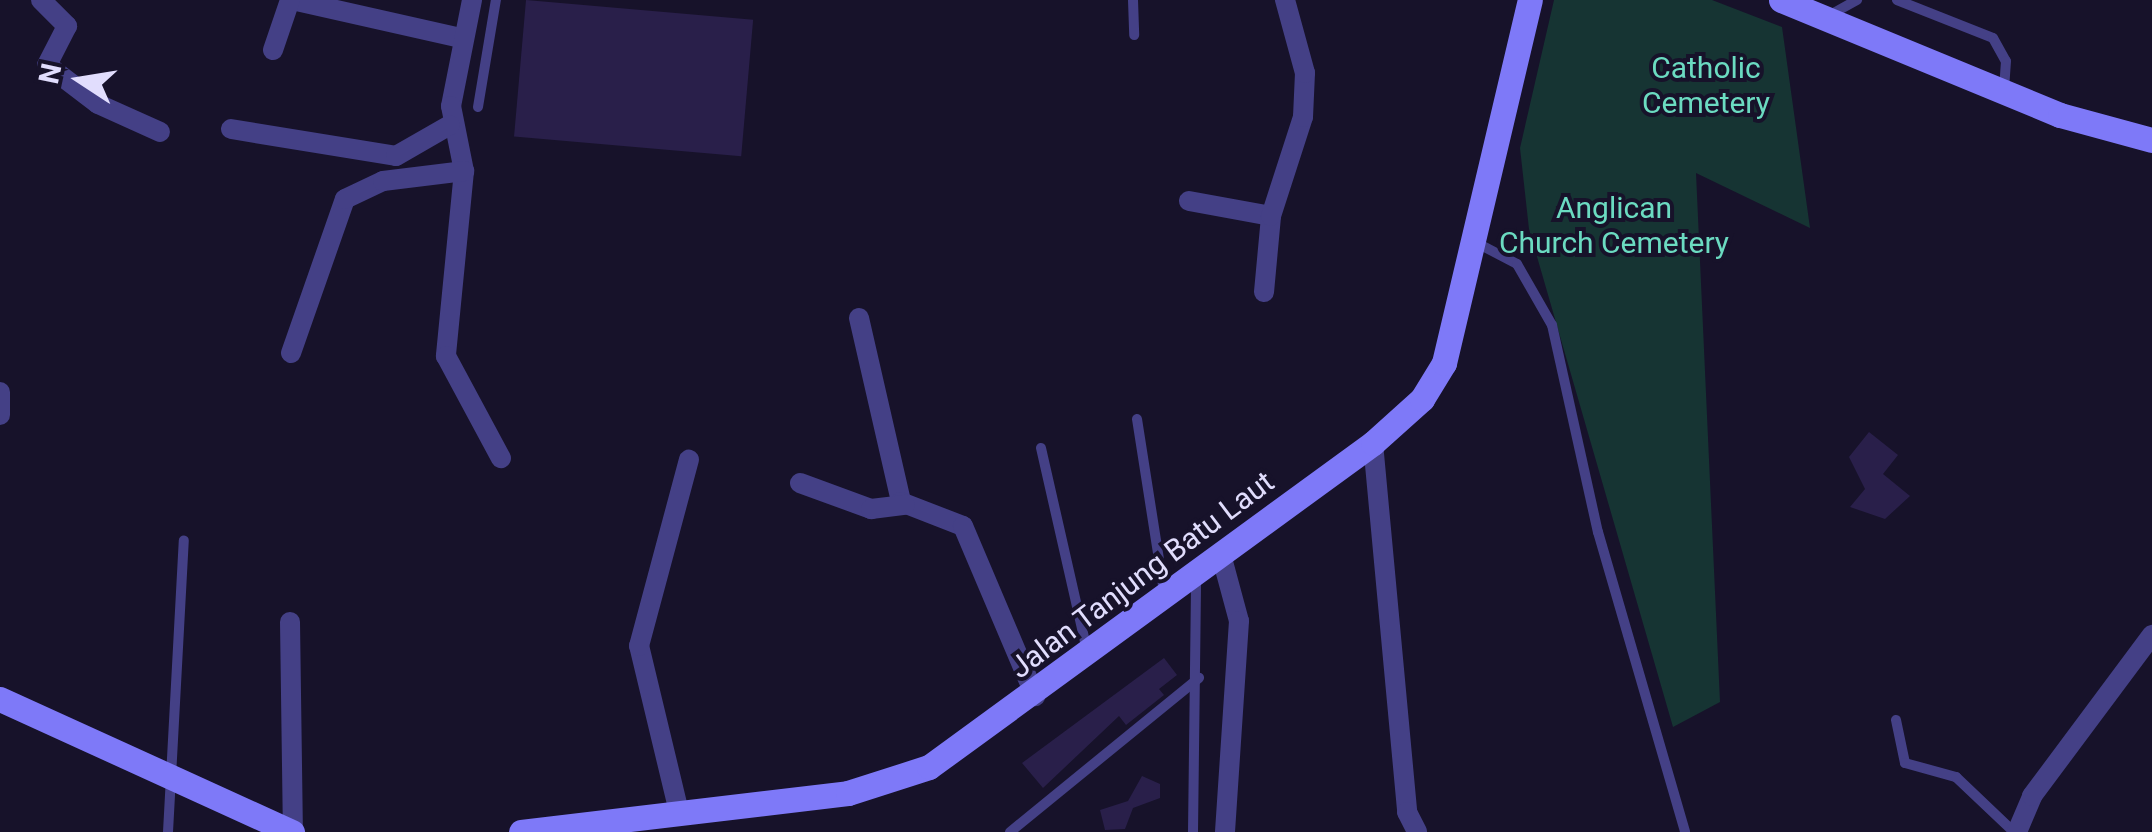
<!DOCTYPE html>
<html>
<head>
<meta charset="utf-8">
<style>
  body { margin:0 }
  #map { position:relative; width:2152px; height:832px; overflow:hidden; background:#17122a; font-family:Roboto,sans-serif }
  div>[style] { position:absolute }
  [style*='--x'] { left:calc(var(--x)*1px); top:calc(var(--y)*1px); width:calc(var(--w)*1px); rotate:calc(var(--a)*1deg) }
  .green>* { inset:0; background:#163433 }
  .building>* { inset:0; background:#291f4a; transform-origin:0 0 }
  .lane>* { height:10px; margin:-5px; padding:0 5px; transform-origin:5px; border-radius:5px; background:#444086 }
  .street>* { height:20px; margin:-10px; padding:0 10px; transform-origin:10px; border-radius:10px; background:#444086 }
  .secondary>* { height:25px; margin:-12.5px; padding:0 12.5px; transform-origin:12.5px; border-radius:12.5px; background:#7e79f8 }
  span { translate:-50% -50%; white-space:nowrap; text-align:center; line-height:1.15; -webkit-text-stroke:8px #17122a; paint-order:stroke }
  .park-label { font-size:30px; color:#6bdbc1 }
  .street-label { font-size:30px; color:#e1ddfd }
  .north { position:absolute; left:30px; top:30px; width:100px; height:100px; -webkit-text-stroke:8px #17122a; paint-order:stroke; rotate:282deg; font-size:28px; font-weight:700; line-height:40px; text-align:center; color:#e1ddfd }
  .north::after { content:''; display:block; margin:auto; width:35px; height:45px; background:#e1ddfd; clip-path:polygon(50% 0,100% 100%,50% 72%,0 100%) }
</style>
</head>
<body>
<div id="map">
  <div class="green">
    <i style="clip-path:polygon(1554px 0,1712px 0,1782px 27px,1810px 228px,1696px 173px,1720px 702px,1673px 727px,1529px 229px,1520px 148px)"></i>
  </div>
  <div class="building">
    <i style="left:526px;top:0;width:228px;height:137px;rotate:5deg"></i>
    <i style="clip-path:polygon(1869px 432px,1898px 455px,1883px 474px,1910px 496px,1885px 519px,1850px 507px,1865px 489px,1849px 457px)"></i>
    <i style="clip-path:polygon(1164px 658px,1177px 675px,1159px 689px,1164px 695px,1126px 725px,1119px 716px,1043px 788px,1022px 763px)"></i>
    <i style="clip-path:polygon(1142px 776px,1160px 784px,1160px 798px,1133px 808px,1125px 829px,1105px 830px,1100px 810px,1128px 801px)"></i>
  </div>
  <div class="lane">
    <i style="--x:1133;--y:0;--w:35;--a:88"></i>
    <i style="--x:1897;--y:0;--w:103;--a:21.6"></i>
    <i style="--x:1993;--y:38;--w:26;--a:61"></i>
    <i style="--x:2006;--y:61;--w:29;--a:94"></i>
    <i style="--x:1830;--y:15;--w:31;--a:-29"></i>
    <i style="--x:478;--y:107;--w:109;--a:-80.5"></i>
    <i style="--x:1477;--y:243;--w:45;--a:27.7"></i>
    <i style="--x:1517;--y:264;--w:70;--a:60.2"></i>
    <i style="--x:1552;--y:325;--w:212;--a:77.5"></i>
    <i style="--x:1598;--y:532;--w:312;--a:73.8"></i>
    <i style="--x:1137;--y:419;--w:175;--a:81.1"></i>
    <i style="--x:1041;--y:448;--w:208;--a:77.2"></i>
    <i style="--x:1896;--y:720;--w:44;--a:78.2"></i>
    <i style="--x:1905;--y:763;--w:53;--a:15.4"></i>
    <i style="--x:1956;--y:777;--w:80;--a:43.5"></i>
    <i style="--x:168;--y:832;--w:292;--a:-86.9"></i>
    <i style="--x:1010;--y:832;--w:244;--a:-39.2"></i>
    <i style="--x:1193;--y:832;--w:254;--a:-89.3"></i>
  </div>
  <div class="street">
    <i style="--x:41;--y:0;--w:37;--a:45"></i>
    <i style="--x:67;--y:26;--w:44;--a:117.1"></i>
    <i style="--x:47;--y:65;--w:64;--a:37.4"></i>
    <i style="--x:98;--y:104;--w:68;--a:24.3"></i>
    <i style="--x:292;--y:0;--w:173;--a:12.7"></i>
    <i style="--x:472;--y:0;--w:108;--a:101.2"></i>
    <i style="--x:451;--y:106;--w:66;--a:78.7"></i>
    <i style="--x:464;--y:171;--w:186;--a:95.6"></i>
    <i style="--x:446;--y:356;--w:116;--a:61.7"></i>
    <i style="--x:273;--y:50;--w:53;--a:-71.2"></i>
    <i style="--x:231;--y:129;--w:167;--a:9.3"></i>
    <i style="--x:396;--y:156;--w:62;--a:-29.9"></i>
    <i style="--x:1189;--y:201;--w:83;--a:10.4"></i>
    <i style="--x:1264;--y:292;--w:76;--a:-84.7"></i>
    <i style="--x:1271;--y:216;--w:104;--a:-72.1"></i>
    <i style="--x:1303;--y:117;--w:44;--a:-87.4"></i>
    <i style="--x:1305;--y:73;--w:76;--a:-105.3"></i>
    <i style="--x:859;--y:318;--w:189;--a:77.1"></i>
    <i style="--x:901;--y:502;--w:66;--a:21.2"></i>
    <i style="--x:963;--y:526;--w:185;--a:67"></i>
    <i style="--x:291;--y:353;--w:163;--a:-70.7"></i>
    <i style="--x:345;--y:199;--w:42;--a:-25.3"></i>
    <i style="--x:383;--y:181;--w:82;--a:-7"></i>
    <i style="--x:0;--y:392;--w:23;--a:90"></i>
    <i style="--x:1373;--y:443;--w:371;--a:84.7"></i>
    <i style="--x:1407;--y:812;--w:22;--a:63"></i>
    <i style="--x:800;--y:483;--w:76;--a:20.1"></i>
    <i style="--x:871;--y:509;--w:34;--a:-7"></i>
    <i style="--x:1222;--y:558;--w:65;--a:74.9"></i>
    <i style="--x:1239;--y:621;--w:211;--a:93.8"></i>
    <i style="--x:290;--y:622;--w:210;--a:89.2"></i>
    <i style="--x:679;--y:812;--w:171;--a:-103.5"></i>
    <i style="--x:639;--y:646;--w:193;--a:-75"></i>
    <i style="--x:2017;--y:832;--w:39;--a:-67"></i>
    <i style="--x:2032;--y:796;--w:201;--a:-53.3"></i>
  </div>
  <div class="secondary">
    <i style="--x:1781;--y:0;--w:302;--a:22.4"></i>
    <i style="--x:2060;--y:115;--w:95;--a:15.2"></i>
    <i style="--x:0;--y:699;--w:321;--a:24.5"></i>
    <i style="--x:521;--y:832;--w:329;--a:-6.8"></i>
    <i style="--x:848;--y:793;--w:85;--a:-17.8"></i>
    <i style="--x:929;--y:767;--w:550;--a:-36.12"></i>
    <i style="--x:1373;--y:443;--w:66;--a:-41.9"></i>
    <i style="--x:1422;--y:399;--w:42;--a:-58.6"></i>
    <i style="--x:1444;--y:363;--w:373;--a:-76.7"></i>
  </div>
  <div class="park-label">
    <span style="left:1706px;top:85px">Catholic<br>Cemetery</span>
    <span style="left:1614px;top:225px">Anglican<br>Church Cemetery</span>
  </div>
  <div class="street-label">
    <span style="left:1142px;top:575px;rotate:-37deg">Jalan Tanjung Batu Laut</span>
  </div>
  <div class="north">N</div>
</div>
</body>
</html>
